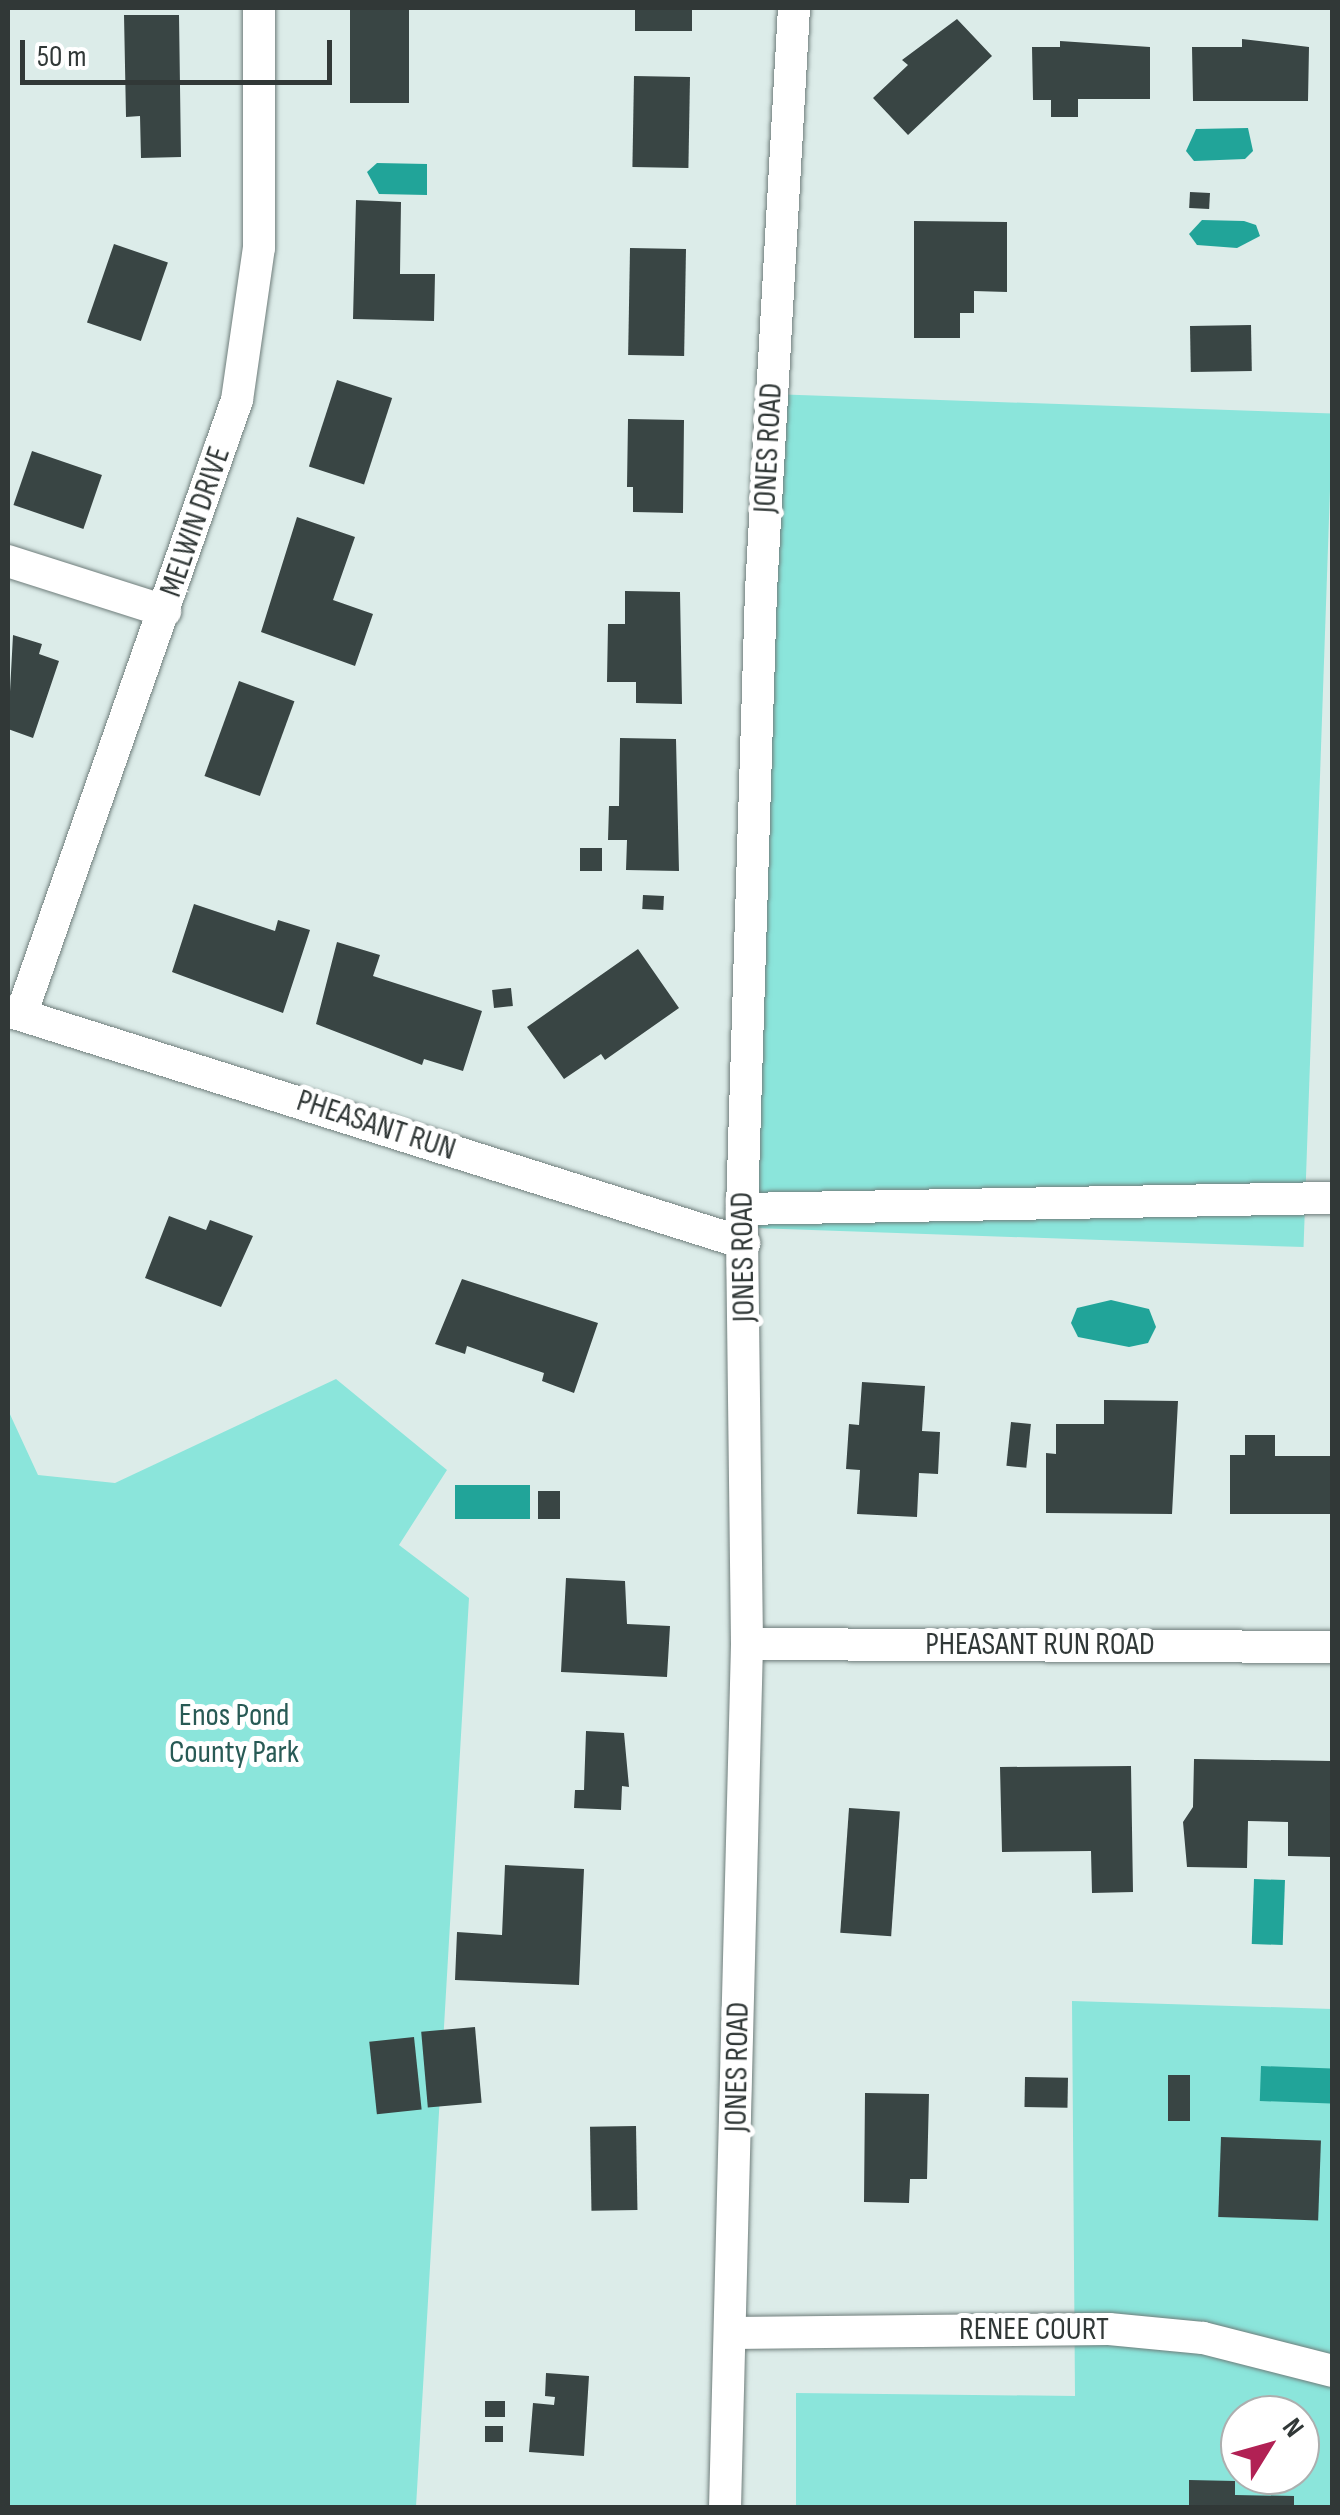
<!DOCTYPE html>
<html>
<head>
<meta charset="utf-8">
<style>
  body { margin:0 }
  #map { position:relative; width:1340px; height:2515px; overflow:hidden; background:#dcece9; font-family:"Sofia Sans Condensed",sans-serif }
  div>[style] { position:absolute }
  [style*='--x'] { left:calc(var(--x)*1px); top:calc(var(--y)*1px); width:calc(var(--w)*1px); rotate:calc(var(--a)*1deg) }
  .green>* { inset:0; background:#8be5db; transform-origin:0 0 }
  .water>* { inset:0; background:#21a499; transform-origin:0 0 }
  .building>* { inset:0; background:#394544; transform-origin:0 0 }
  .roads { filter:drop-shadow(0 0 2px #6f7d7b) drop-shadow(0 0 2px #6f7d7b) }
  .minor>* { height:32px; margin:-16px; padding:0 16px; transform-origin:16px; border-radius:16px; background:#fff }
  span { translate:-50% -50%; white-space:nowrap; text-align:center; line-height:1.15; -webkit-text-stroke:10px #fff; paint-order:stroke }
  .street-label { font-size:32px; color:#313837 }
  .park-label { font-size:32px; color:#285a55 }
  .frame { position:absolute; inset:0; border:10px solid #313837; pointer-events:none }
  .north { position:absolute; left:1220px; top:2395px; width:100px; height:100px; box-sizing:border-box; background:#fff; border:2px solid #adafaf; border-radius:50%; rotate:53deg; font-size:28px; font-weight:700; line-height:40px; text-align:center; color:#313837 }
  .north::after { content:''; display:block; margin:auto; width:35px; height:45px; background:#b12154; clip-path:polygon(50% 0,100% 100%,50% 72%,0 100%) }
  .scale { position:absolute; left:20px; top:40px; width:312px; height:45px; box-sizing:border-box; border:5px solid #313837; border-top:0; padding-left:12px; font-size:30px; line-height:35px; white-space:nowrap; color:#313837; -webkit-text-stroke:8px #fff; paint-order:stroke }
</style>
</head>
<body>
<div id="map">
  <div class="green">
    <i style="left:771px;top:394px;width:562px;height:834px;rotate:2deg"></i>
    <i style="clip-path:polygon(336px 1379px,447px 1470px,399px 1545px,469px 1598px,416px 2507px,8px 2507px,8px 1410px,38px 1475px,115px 1483px)"></i>
    <i style="clip-path:polygon(evenodd,1072px 2001px,1332px 2009px,1332px 2507px,796px 2508px,796px 2393px,1075px 2396px,1072px 2001px,1240px 2415px,1300px 2415px,1300px 2475px,1240px 2475px,1240px 2415px)"></i>
  </div>
  <div class="water">
    <i style="clip-path:polygon(1248px 128px,1253px 151px,1245px 159px,1194px 161px,1186px 151px,1196px 129px)"></i>
    <i style="clip-path:polygon(377px 163px,427px 164px,427px 195px,379px 194px,367px 172px)"></i>
    <i style="clip-path:polygon(1202px 220px,1244px 221px,1256px 225px,1260px 236px,1237px 248px,1197px 245px,1189px 234px)"></i>
    <i style="clip-path:polygon(1111px 1300px,1149px 1309px,1156px 1327px,1148px 1343px,1129px 1347px,1078px 1337px,1071px 1323px,1077px 1308px)"></i>
    <i style="left:530px;top:1485px;width:34px;height:75px;rotate:90deg"></i>
    <i style="left:1254px;top:1879px;width:31px;height:65px;rotate:2deg"></i>
    <i style="left:1261px;top:2066px;width:71px;height:35px;rotate:2deg"></i>
  </div>
  <div class="building">
    <i style="left:350px;top:8px;width:59px;height:95px"></i>
    <i style="left:635px;top:8px;width:57px;height:23px"></i>
    <i style="clip-path:polygon(124px 15px,179px 15px,181px 157px,141px 158px,140px 116px,126px 117px)"></i>
    <i style="clip-path:polygon(957px 19px,992px 56px,908px 135px,873px 98px,908px 65px,902px 60px)"></i>
    <i style="clip-path:polygon(1242px 39px,1309px 47px,1308px 101px,1193px 101px,1192px 47px,1242px 47px)"></i>
    <i style="clip-path:polygon(1060px 41px,1150px 47px,1150px 99px,1078px 99px,1078px 117px,1051px 117px,1051px 100px,1033px 100px,1032px 47px,1060px 47px)"></i>
    <i style="left:634px;top:76px;width:56px;height:91px;rotate:1deg"></i>
    <i style="left:1190px;top:192px;width:20px;height:16px;rotate:3deg"></i>
    <i style="clip-path:polygon(356px 200px,401px 202px,400px 274px,435px 274px,434px 321px,353px 319px)"></i>
    <i style="clip-path:polygon(914px 221px,1007px 222px,1007px 292px,974px 291px,974px 313px,960px 313px,960px 338px,914px 338px)"></i>
    <i style="left:114px;top:244px;width:57px;height:83px;rotate:19deg"></i>
    <i style="left:630px;top:248px;width:56px;height:107px;rotate:1deg"></i>
    <i style="left:1251px;top:325px;width:46px;height:61px;rotate:89deg"></i>
    <i style="left:337px;top:380px;width:58px;height:91px;rotate:18deg"></i>
    <i style="clip-path:polygon(628px 419px,684px 420px,683px 513px,633px 512px,633px 487px,627px 487px)"></i>
    <i style="left:32px;top:451px;width:74px;height:57px;rotate:19deg"></i>
    <i style="clip-path:polygon(297px 517px,355px 537px,333px 600px,373px 614px,355px 666px,261px 632px)"></i>
    <i style="clip-path:polygon(625px 591px,680px 592px,682px 704px,636px 703px,636px 682px,607px 682px,608px 624px,625px 624px)"></i>
    <i style="clip-path:polygon(13px 635px,42px 644px,39px 654px,59px 661px,33px 738px,8px 729px)"></i>
    <i style="left:239px;top:681px;width:59px;height:101px;rotate:20deg"></i>
    <i style="clip-path:polygon(620px 738px,676px 739px,679px 871px,626px 870px,627px 840px,608px 840px,609px 806px,619px 806px)"></i>
    <i style="left:580px;top:848px;width:22px;height:23px"></i>
    <i style="left:643px;top:895px;width:21px;height:14px;rotate:3deg"></i>
    <i style="clip-path:polygon(194px 904px,275px 931px,278px 920px,310px 930px,283px 1013px,172px 972px)"></i>
    <i style="clip-path:polygon(337px 942px,380px 955px,373px 976px,482px 1011px,463px 1071px,424px 1059px,422px 1065px,316px 1024px)"></i>
    <i style="clip-path:polygon(638px 949px,679px 1008px,605px 1060px,601px 1054px,564px 1079px,527px 1027px)"></i>
    <i style="left:511px;top:988px;width:18px;height:19px;rotate:84deg"></i>
    <i style="clip-path:polygon(169px 1216px,206px 1230px,210px 1220px,253px 1236px,221px 1307px,145px 1278px)"></i>
    <i style="clip-path:polygon(462px 1279px,598px 1323px,574px 1393px,542px 1381px,544px 1373px,467px 1346px,465px 1354px,435px 1344px)"></i>
    <i style="clip-path:polygon(862px 1382px,925px 1386px,922px 1431px,940px 1432px,938px 1474px,919px 1473px,917px 1517px,857px 1514px,860px 1470px,846px 1469px,849px 1424px,859px 1425px)"></i>
    <i style="clip-path:polygon(1104px 1400px,1178px 1401px,1172px 1514px,1046px 1513px,1046px 1453px,1056px 1454px,1056px 1424px,1104px 1424px)"></i>
    <i style="left:1011px;top:1422px;width:20px;height:44px;rotate:6deg"></i>
    <i style="clip-path:polygon(1245px 1435px,1275px 1435px,1275px 1456px,1332px 1456px,1332px 1514px,1230px 1514px,1230px 1455px,1245px 1455px)"></i>
    <i style="left:560px;top:1491px;width:28px;height:22px;rotate:90deg"></i>
    <i style="clip-path:polygon(566px 1578px,625px 1581px,627px 1624px,670px 1626px,667px 1677px,561px 1672px)"></i>
    <i style="clip-path:polygon(586px 1731px,624px 1733px,629px 1787px,622px 1786px,621px 1810px,574px 1808px,575px 1790px,584px 1790px)"></i>
    <i style="clip-path:polygon(1194px 1759px,1332px 1761px,1332px 1857px,1288px 1856px,1288px 1822px,1248px 1821px,1247px 1868px,1187px 1867px,1183px 1822px,1193px 1807px)"></i>
    <i style="clip-path:polygon(1131px 1766px,1133px 1892px,1092px 1893px,1091px 1851px,1002px 1852px,1000px 1767px)"></i>
    <i style="left:849px;top:1808px;width:51px;height:125px;rotate:4deg"></i>
    <i style="clip-path:polygon(505px 1865px,584px 1869px,579px 1985px,455px 1980px,457px 1932px,502px 1935px)"></i>
    <i style="left:475px;top:2027px;width:76px;height:54px;rotate:85deg"></i>
    <i style="left:414px;top:2037px;width:73px;height:45px;rotate:84deg"></i>
    <i style="left:1168px;top:2075px;width:22px;height:46px"></i>
    <i style="left:1025px;top:2077px;width:43px;height:30px;rotate:1deg"></i>
    <i style="clip-path:polygon(865px 2093px,929px 2094px,927px 2179px,910px 2179px,909px 2203px,864px 2202px)"></i>
    <i style="left:636px;top:2126px;width:84px;height:46px;rotate:89deg"></i>
    <i style="left:1221px;top:2137px;width:100px;height:80px;rotate:2deg"></i>
    <i style="clip-path:polygon(546px 2373px,589px 2376px,584px 2456px,529px 2452px,533px 2403px,554px 2405px,555px 2397px,545px 2396px)"></i>
    <i style="left:485px;top:2401px;width:20px;height:16px"></i>
    <i style="left:485px;top:2426px;width:18px;height:16px"></i>
    <i style="clip-path:polygon(1189px 2480px,1235px 2481px,1235px 2495px,1294px 2496px,1294px 2508px,1189px 2508px)"></i>
  </div>
  <div class="roads">
    <div class="minor">
      <i style="--x:8;--y:561;--w:165;--a:17.7"></i>
      <i style="--x:8;--y:1011;--w:772;--a:17.5"></i>
      <i style="--x:21;--y:1015;--w:652;--a:-70.65"></i>
      <i style="--x:237;--y:400;--w:154;--a:-81.8"></i>
      <i style="--x:259;--y:248;--w:240;--a:-90"></i>
      <i style="--x:742;--y:1209;--w:590;--a:-1.07"></i>
      <i style="--x:747;--y:1644;--w:585;--a:0.29"></i>
      <i style="--x:732;--y:2333;--w:377;--a:-0.6"></i>
      <i style="--x:1109;--y:2329;--w:94;--a:5.5"></i>
      <i style="--x:1203;--y:2338;--w:133;--a:14.3"></i>
      <i style="--x:725;--y:2508;--w:864;--a:-88.54"></i>
      <i style="--x:747;--y:1644;--w:435;--a:-90.7"></i>
      <i style="--x:742;--y:1209;--w:618;--a:-88.24"></i>
      <i style="--x:761;--y:591;--w:584;--a:-86.76"></i>
    </div>
  </div>
  <div class="street-label">
    <span style="left:769px;top:448px;rotate:-87deg">JONES ROAD</span>
    <span style="left:196px;top:522px;rotate:-71deg">MELWIN DRIVE</span>
    <span style="left:376px;top:1126px;rotate:18deg">PHEASANT RUN</span>
    <span style="left:744px;top:1257px;rotate:-91deg">JONES ROAD</span>
    <span style="left:1040px;top:1645px">PHEASANT RUN ROAD</span>
    <span style="left:738px;top:2067px;rotate:-89deg">JONES ROAD</span>
    <span style="left:1034px;top:2330px">RENEE COURT</span>
  </div>
  <div class="park-label">
    <span style="left:234px;top:1735px">Enos Pond<br>County Park</span>
  </div>
  <div class="frame"></div>
  <div class="north">N</div>
  <div class="scale">50 m</div>
</div>
</body>
</html>
